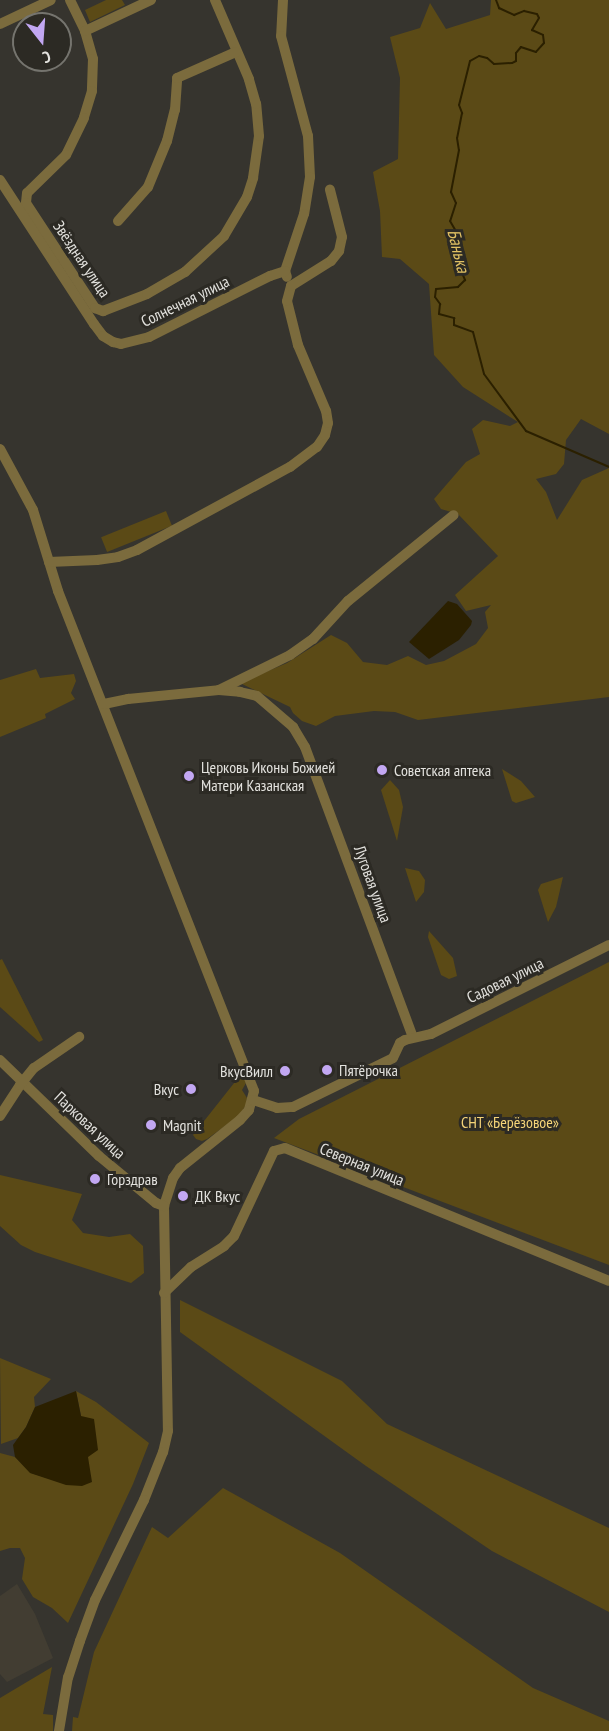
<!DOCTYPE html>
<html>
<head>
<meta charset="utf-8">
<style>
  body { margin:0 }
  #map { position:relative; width:609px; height:1731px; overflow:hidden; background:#36342e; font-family:"PT Sans Narrow",sans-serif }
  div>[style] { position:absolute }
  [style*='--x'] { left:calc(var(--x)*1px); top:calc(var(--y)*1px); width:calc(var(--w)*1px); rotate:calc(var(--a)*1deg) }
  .built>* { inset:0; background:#423d32 }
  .green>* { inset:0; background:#5b4a16; transform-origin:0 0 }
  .water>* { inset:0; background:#2b2000 }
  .stream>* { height:2px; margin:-1px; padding:0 1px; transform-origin:1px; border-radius:1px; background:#2b2000 }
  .minor>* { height:10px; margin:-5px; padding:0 5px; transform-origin:5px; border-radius:5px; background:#7b6b3d }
  .dots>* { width:16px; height:16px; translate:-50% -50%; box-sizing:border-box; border:3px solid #2c2a24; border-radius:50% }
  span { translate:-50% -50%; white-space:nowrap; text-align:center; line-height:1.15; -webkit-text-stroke:6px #2c2a24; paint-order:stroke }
  .street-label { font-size:16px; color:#e3e2de }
  .poi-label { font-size:16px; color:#e3e2de }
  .left { translate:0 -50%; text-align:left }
  .right { translate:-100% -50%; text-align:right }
  .park-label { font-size:16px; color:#f5d478 }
  .water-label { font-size:18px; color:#e0c063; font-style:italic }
  .north { position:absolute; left:12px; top:12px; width:60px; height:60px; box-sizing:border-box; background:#2c2a24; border:2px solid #75746e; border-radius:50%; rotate:163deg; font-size:16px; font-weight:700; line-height:24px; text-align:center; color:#e3e2de }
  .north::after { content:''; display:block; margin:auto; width:21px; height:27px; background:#c2a7f2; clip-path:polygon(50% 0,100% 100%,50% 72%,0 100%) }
</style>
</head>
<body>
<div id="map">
  <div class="built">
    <i style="clip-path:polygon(17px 1584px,35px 1614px,53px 1658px,7px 1682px,0 1674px,0 1596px)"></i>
  </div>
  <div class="green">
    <i style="clip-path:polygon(106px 0,122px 0,125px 5px,90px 22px,85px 10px)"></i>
    <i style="clip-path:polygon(491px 0,609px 0,609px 434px,581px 419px,566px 440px,564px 464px,556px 474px,536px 479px,546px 492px,557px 520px,582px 480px,609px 468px,609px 697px,418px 720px,395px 712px,374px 711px,335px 716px,316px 726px,302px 721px,293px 713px,290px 707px,240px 683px,287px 663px,331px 635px,347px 643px,363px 662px,387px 665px,408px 656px,426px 665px,444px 661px,476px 644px,488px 628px,485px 612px,491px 605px,466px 611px,455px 595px,498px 556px,458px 514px,441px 509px,434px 499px,466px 462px,480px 454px,472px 429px,483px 420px,510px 426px,518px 422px,463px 387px,434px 355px,429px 284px,400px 259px,382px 257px,380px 211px,373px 172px,398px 159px,400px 78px,390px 37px,420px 28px,430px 3px,446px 29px,490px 15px)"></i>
    <i style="left:166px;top:511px;width:16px;height:70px;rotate:68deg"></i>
    <i style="clip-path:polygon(36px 669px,40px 678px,74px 674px,76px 681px,71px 693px,75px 699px,45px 714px,46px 718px,0 737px,0 680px)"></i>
    <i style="clip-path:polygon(502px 769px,521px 781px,535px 797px,516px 803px,512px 801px)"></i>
    <i style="clip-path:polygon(390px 780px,399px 790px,403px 807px,397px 841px,381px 790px)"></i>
    <i style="clip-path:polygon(405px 868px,419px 871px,425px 880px,424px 892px,416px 902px)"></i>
    <i style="clip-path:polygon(563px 877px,556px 907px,548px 922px,538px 890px,541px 884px)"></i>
    <i style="clip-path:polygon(429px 931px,453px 958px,457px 976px,449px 979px,441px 975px,428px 937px)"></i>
    <i style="clip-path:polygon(2px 959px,43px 1040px,39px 1042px,0 1007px,0 960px)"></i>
    <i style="clip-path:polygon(609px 962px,609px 1265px,274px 1138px,299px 1119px)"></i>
    <i style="clip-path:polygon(242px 1073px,246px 1083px,242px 1090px,247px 1098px,246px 1105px,239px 1116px,207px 1139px,202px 1141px,196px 1139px,193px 1135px)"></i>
    <i style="clip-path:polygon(0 1175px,82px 1194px,72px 1220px,83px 1233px,109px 1237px,130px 1234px,143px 1246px,144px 1273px,131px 1283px,35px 1252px,21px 1245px,0 1226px)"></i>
    <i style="clip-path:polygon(180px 1300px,342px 1381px,387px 1424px,609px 1528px,609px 1612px,492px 1551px,366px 1466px,180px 1332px)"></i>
    <i style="clip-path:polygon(0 1358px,51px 1379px,34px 1397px,35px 1407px,26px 1427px,18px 1438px,1px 1444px)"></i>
    <i style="clip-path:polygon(76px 1391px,96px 1402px,149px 1443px,133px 1484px,68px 1623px,52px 1608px,33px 1597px,22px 1579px,25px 1558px,20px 1548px,10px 1548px,0 1551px,0 1453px,15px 1457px,31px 1473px,47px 1478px,81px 1416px)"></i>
    <i style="clip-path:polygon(223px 1488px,340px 1553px,533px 1688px,609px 1721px,609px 1731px,72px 1731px,73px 1717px,78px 1718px,94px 1652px,152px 1527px,168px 1538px)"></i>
    <i style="clip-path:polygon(52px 1667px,43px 1714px,53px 1715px,53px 1731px,0 1731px,0 1698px)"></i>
  </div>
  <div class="water">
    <i style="clip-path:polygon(448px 601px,457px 604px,472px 621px,471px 625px,459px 640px,429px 659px,409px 642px)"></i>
    <i style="clip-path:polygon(76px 1391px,81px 1416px,94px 1419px,98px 1450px,88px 1457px,92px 1482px,82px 1486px,66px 1485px,30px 1473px,15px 1457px,13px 1445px,26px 1427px,35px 1407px)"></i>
  </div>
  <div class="stream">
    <i style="--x:496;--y:0;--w:9;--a:69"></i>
    <i style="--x:499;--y:8;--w:17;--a:25"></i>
    <i style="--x:514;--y:15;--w:11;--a:-22"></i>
    <i style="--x:524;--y:11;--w:13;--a:13"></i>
    <i style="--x:537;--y:14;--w:4;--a:63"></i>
    <i style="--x:539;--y:18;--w:14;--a:120"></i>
    <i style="--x:532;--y:30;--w:12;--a:24"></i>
    <i style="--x:543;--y:35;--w:8;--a:83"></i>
    <i style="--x:544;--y:43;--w:12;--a:132"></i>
    <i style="--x:536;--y:52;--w:16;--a:-162"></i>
    <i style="--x:521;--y:47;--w:8;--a:130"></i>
    <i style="--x:516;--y:53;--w:8;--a:90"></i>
    <i style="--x:516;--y:61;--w:4;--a:153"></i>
    <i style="--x:512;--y:63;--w:18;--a:177"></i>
    <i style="--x:494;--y:64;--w:9;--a:-139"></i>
    <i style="--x:487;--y:58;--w:8;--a:-166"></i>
    <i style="--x:479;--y:56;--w:10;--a:151"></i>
    <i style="--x:470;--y:61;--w:45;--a:104"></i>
    <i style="--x:459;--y:105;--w:9;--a:69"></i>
    <i style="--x:462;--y:113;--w:25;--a:101"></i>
    <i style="--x:457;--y:138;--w:12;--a:81"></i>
    <i style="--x:459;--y:150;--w:43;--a:100.8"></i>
    <i style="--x:451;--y:192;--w:12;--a:66"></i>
    <i style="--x:456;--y:203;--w:19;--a:108"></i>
    <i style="--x:450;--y:221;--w:14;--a:60"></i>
    <i style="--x:457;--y:233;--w:28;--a:90"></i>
    <i style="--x:457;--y:261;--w:21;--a:67"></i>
    <i style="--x:465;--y:280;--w:10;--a:135"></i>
    <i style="--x:458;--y:287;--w:22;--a:175"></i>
    <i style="--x:436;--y:289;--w:8;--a:97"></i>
    <i style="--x:435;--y:297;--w:9;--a:54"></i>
    <i style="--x:440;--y:304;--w:10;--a:96"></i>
    <i style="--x:439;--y:314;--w:16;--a:15"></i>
    <i style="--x:454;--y:318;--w:7;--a:90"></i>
    <i style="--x:454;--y:325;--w:20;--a:20"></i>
    <i style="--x:473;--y:332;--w:43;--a:75.3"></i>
    <i style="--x:484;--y:374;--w:71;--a:53.6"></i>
    <i style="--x:526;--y:431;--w:90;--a:23.4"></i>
  </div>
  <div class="minor">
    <i style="--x:70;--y:0;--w:34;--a:64"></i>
    <i style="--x:85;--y:31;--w:29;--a:74"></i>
    <i style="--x:93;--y:59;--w:32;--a:92"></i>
    <i style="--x:92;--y:91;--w:28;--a:107"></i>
    <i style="--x:84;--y:118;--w:41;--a:115.9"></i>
    <i style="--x:66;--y:155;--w:54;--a:135.7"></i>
    <i style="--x:27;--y:193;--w:10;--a:96"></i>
    <i style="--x:26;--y:203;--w:126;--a:56.7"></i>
    <i style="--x:95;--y:308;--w:9;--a:21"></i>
    <i style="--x:103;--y:311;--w:47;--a:-21.1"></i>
    <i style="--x:147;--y:294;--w:44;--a:-30.1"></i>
    <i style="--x:185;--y:272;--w:53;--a:-42.7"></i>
    <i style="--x:224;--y:236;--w:45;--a:-59.5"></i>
    <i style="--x:247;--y:197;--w:20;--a:-72"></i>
    <i style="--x:253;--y:178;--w:42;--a:-81.9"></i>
    <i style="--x:259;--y:136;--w:32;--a:-95"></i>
    <i style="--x:256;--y:104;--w:26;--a:-106"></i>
    <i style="--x:249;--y:79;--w:86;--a:-113.3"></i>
    <i style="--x:283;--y:0;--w:36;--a:93"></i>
    <i style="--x:281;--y:36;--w:104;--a:74.9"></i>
    <i style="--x:308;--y:136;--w:41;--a:87.2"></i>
    <i style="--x:310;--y:177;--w:37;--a:99"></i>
    <i style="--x:304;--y:214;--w:60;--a:108.4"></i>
    <i style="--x:285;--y:271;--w:6;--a:72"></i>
    <i style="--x:0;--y:24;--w:56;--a:-25.2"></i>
    <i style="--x:85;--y:31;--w:73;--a:-25.2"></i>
    <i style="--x:0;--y:180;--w:172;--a:56.9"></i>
    <i style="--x:94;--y:324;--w:15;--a:53"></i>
    <i style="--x:103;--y:336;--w:12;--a:31"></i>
    <i style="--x:113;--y:342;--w:8;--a:14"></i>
    <i style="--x:121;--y:344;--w:29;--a:-14"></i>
    <i style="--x:149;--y:337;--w:136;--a:-26.8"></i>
    <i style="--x:270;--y:276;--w:16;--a:-18"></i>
    <i style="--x:118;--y:221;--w:45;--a:-48.6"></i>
    <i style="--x:148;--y:187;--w:50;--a:-67.6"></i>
    <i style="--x:167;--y:141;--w:32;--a:-76"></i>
    <i style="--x:175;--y:110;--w:32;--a:-86"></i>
    <i style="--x:177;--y:78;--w:64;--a:-23.8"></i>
    <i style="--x:0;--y:449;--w:69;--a:61.6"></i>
    <i style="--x:33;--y:510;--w:85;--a:72.8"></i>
    <i style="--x:58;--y:591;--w:537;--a:68.59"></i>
    <i style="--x:254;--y:1091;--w:20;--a:105"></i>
    <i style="--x:249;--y:1110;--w:13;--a:132"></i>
    <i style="--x:240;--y:1120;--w:77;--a:141.3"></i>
    <i style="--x:180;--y:1168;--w:12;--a:125"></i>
    <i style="--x:173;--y:1178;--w:29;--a:108"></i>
    <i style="--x:164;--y:1206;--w:225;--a:89"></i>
    <i style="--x:168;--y:1431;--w:22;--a:103"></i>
    <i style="--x:163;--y:1452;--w:52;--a:111.6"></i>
    <i style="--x:144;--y:1500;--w:111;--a:116.1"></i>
    <i style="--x:95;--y:1600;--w:44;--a:110.1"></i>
    <i style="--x:80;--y:1641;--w:38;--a:108"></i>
    <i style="--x:68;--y:1677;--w:55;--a:99.5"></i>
    <i style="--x:49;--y:562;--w:48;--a:-2.4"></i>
    <i style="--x:97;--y:560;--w:21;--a:-8"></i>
    <i style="--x:118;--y:557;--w:20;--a:-20"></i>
    <i style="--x:137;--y:550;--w:174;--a:-28.5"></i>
    <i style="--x:290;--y:467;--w:34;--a:-37"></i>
    <i style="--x:317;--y:447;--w:14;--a:-56"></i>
    <i style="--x:325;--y:435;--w:12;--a:-76"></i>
    <i style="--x:328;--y:423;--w:12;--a:-99"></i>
    <i style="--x:326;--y:411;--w:72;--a:-113"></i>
    <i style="--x:298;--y:345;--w:45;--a:-104"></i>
    <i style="--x:287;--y:301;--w:16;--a:-75"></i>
    <i style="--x:291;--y:286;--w:47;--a:-32"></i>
    <i style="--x:331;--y:261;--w:13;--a:-51"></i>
    <i style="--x:339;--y:251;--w:14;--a:-78"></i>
    <i style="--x:342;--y:237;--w:49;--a:-104.3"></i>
    <i style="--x:219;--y:690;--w:21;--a:5"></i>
    <i style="--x:240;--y:692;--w:17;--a:13"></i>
    <i style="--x:257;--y:696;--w:48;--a:40.7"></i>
    <i style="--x:293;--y:727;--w:23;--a:59"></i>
    <i style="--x:305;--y:747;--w:309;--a:69.6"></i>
    <i style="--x:104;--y:704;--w:25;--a:-12"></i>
    <i style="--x:128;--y:699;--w:91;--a:-5.6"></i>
    <i style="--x:219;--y:690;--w:79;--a:-26.2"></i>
    <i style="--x:290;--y:655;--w:28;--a:-35"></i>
    <i style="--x:313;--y:639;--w:52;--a:-47.4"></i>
    <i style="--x:348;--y:601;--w:136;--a:-39.1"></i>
    <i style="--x:0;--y:1060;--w:138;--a:44.1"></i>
    <i style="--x:99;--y:1156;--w:74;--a:39.5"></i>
    <i style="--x:156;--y:1203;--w:9;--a:21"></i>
    <i style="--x:253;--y:1100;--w:25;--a:18"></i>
    <i style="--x:277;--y:1108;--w:16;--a:-4"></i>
    <i style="--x:293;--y:1107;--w:111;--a:-26.1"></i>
    <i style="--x:393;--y:1058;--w:17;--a:-65"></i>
    <i style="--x:400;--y:1043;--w:6;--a:-31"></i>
    <i style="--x:405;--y:1040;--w:27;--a:-13"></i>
    <i style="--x:431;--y:1034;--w:199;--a:-26.6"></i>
    <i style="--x:0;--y:1116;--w:37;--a:-57"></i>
    <i style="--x:20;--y:1085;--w:22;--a:-51"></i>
    <i style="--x:34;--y:1068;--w:55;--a:-34.6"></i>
    <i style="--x:164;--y:1293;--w:37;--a:-44"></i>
    <i style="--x:191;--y:1267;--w:39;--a:-32"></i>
    <i style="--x:224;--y:1246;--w:14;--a:-45"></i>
    <i style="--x:234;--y:1236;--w:94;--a:-64.8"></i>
    <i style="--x:274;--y:1151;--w:11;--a:-15"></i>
    <i style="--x:285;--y:1148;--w:350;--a:22.3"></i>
  </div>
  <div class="dots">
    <i style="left:382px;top:770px;background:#c2a7f2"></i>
    <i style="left:189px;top:776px;background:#c2a7f2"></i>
    <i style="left:327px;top:1070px;background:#c2a7f2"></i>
    <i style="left:285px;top:1071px;background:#c2a7f2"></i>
    <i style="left:191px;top:1089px;background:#c2a7f2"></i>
    <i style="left:151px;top:1125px;background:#c2a7f2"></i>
    <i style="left:95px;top:1179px;background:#c2a7f2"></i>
    <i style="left:183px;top:1196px;background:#c2a7f2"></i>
  </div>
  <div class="street-label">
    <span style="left:82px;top:259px;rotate:56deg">Звёздная улица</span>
    <span style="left:185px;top:301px;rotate:-26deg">Солнечная улица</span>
    <span style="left:373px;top:884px;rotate:70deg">Луговая улица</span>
    <span style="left:505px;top:980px;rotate:-26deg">Садовая улица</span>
    <span style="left:90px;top:1125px;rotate:43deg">Парковая улица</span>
    <span style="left:362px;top:1164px;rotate:22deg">Северная улица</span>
  </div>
  <div class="poi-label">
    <span class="left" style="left:201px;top:776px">Церковь Иконы Божией<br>Матери Казанская</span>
    <span class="left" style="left:394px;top:770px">Советская аптека</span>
    <span class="left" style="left:339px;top:1070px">Пятёрочка</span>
    <span class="right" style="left:273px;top:1071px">ВкусВилл</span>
    <span class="right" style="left:179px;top:1089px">Вкус</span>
    <span class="left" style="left:163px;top:1125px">Magnit</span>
    <span class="left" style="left:107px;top:1179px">Горздрав</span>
    <span class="left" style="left:195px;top:1196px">ДК Вкус</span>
  </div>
  <div class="park-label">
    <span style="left:510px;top:1122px">СНТ «Берёзовое»</span>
  </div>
  <div class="water-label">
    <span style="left:458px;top:251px;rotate:76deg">Банька</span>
  </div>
  <div class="north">С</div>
</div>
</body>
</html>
